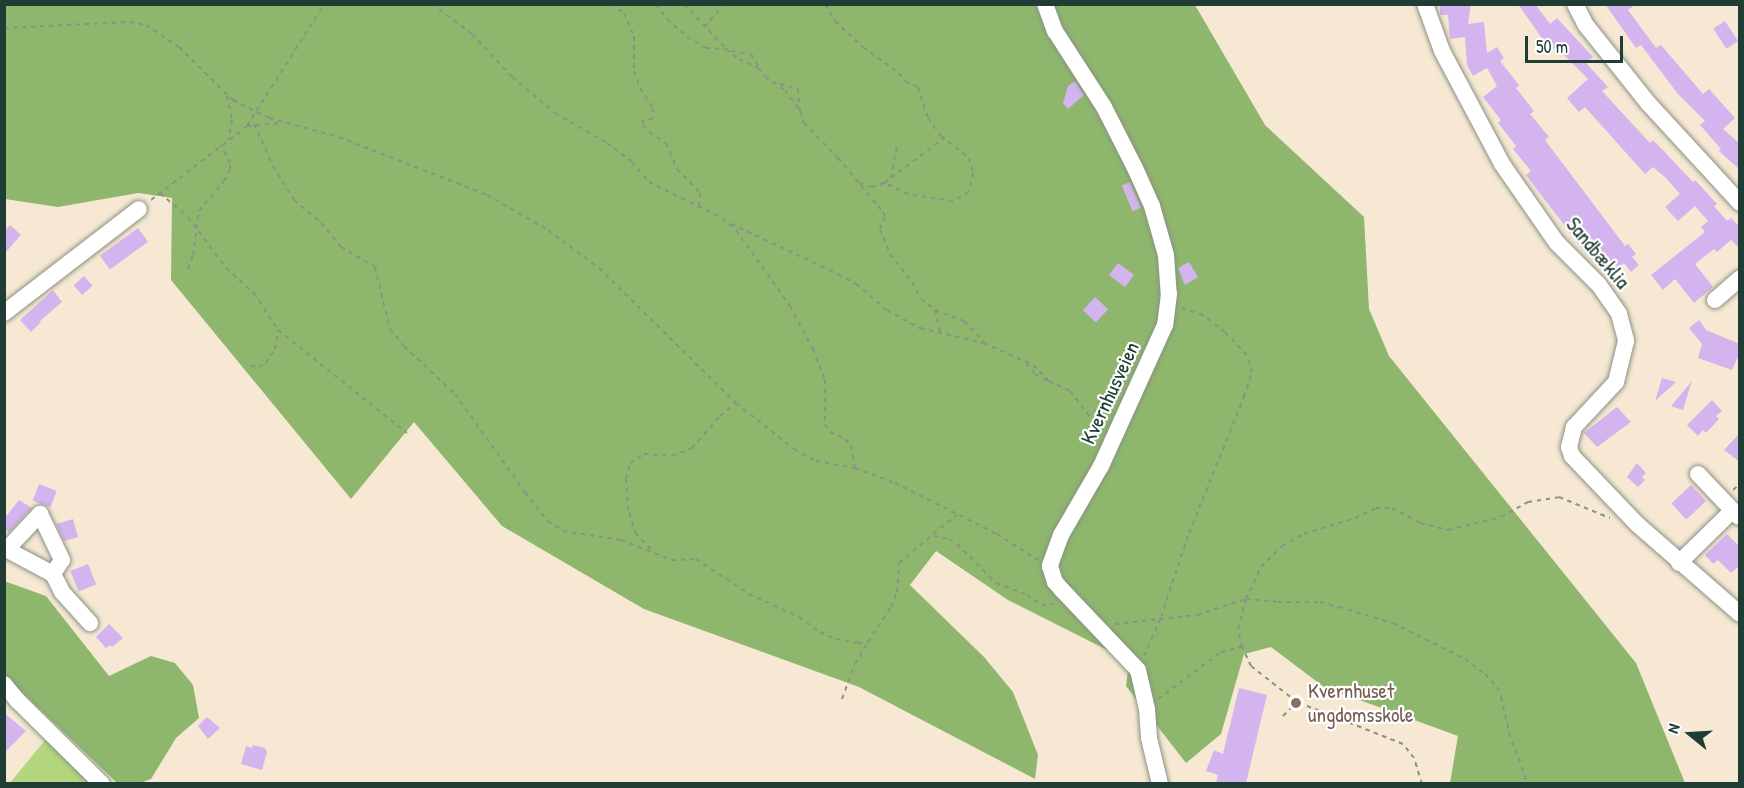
<!DOCTYPE html>
<html>
<head>
<meta charset="utf-8">
<style>
  body { margin:0 }
  #map { position:relative; width:1744px; height:788px; overflow:hidden; background:#f6e8d3; font-family:"Patrick Hand",sans-serif }
  div>[style] { position:absolute }
  [style*='--x'] { left:calc(var(--x)*1px); top:calc(var(--y)*1px); width:calc(var(--w)*1px); rotate:calc(var(--a)*1deg) }
  .green>* { inset:0; background:#b3d67e }
  .forest>* { inset:0; background:#8eb76d }
  .building>* { inset:0; background:#d4b4ee; transform-origin:0 0 }
  .path>* { height:2px; margin-top:-1px; transform-origin:0; background:repeating-linear-gradient(90deg,#8a9284 0 4.5px,transparent 0 9px) }
  .roads { filter:drop-shadow(0 0 2px #8a9284) drop-shadow(0 0 2px #8a9284) }
  .minor>* { height:16px; margin:-8px; padding:0 8px; transform-origin:8px; border-radius:8px; background:#fff }
  .dots>* { width:16px; height:16px; translate:-50% -50%; box-sizing:border-box; border:3px solid #fff; border-radius:50% }
  span { translate:-50% -50%; white-space:nowrap; text-align:center; line-height:1.15; -webkit-text-stroke:4.5px #fff; paint-order:stroke }
  .street-label { font-size:21px; color:#1f3d34 }
  .education-label { font-size:21px; color:#785e54 }
  .left { translate:0 -50%; text-align:left }
  .frame { position:absolute; inset:0; border:6px solid #1f3d34; pointer-events:none }
  .north { position:absolute; left:1660px; top:704px; width:60px; height:60px; -webkit-text-stroke:4px #fff; paint-order:stroke; rotate:288deg; font-size:16px; font-weight:700; line-height:24px; text-align:center; color:#1f3d34 }
  .north::after { content:''; display:block; margin:auto; width:21px; height:27px; background:#1f3d34; clip-path:polygon(50% 0,100% 100%,50% 72%,0 100%) }
  .scale { position:absolute; left:1525px; top:36px; width:98px; height:27px; box-sizing:border-box; border:3px solid #1f3d34; border-top:0; padding-left:8px; font-size:18px; line-height:21px; white-space:nowrap; color:#1f3d34; -webkit-text-stroke:4px #fff; paint-order:stroke }
</style>
</head>
<body>
<div id="map">
  <div class="green">
    <i style="clip-path:polygon(46px 739px,94px 783px,9px 784px)"></i>
  </div>
  <div class="forest">
    <i style="clip-path:polygon(4px 5px,1195px 5px,1265px 125px,1364px 217px,1369px 309px,1389px 356px,1636px 663px,1685px 783px,1450px 783px,1458px 736px,1324px 687px,1271px 647px,1244px 654px,1221px 734px,1186px 763px,1126px 686px,1129px 661px,1008px 600px,936px 551px,910px 585px,984px 657px,1013px 692px,1038px 755px,1035px 779px,859px 687px,644px 609px,502px 526px,414px 422px,351px 499px,171px 280px,172px 198px,138px 193px,58px 207px,5px 199px)"></i>
    <i style="clip-path:polygon(4px 581px,46px 596px,109px 676px,151px 656px,175px 663px,193px 685px,199px 718px,176px 738px,151px 779px,140px 783px,117px 783px,5px 676px)"></i>
  </div>
  <div class="building">
    <i style="clip-path:polygon(1440px 4px,1471px 4px,1468px 24px,1484px 22px,1487px 53px,1497px 47px,1504px 58px,1500px 61px,1519px 85px,1516px 88px,1534px 111px,1530px 114px,1549px 137px,1545px 140px,1551px 148px,1625px 246px,1628px 244px,1636px 254px,1632px 257px,1639px 265px,1631px 272px,1624px 263px,1608px 276px,1590px 253px,1587px 255px,1526px 175px,1531px 171px,1513px 149px,1516px 146px,1498px 123px,1501px 120px,1483px 97px,1497px 86px,1487px 68px,1473px 76px,1467px 65px,1465px 37px,1450px 39px,1448px 15px,1440px 15px)"></i>
    <i style="clip-path:polygon(1518px 4px,1535px 4px,1550px 24px,1557px 18px,1593px 57px,1586px 63px,1608px 87px,1602px 91px,1650px 143px,1653px 140px,1693px 182px,1695px 180px,1717px 204px,1714px 206px,1727px 221px,1731px 218px,1740px 227px,1740px 249px,1731px 240px,1717px 252px,1714px 249px,1695px 264px,1713px 287px,1694px 303px,1675px 279px,1663px 290px,1651px 275px,1705px 232px,1701px 227px,1708px 221px,1695px 206px,1678px 221px,1665px 207px,1680px 194px,1667px 179px,1653px 167px,1645px 174px,1585px 107px,1579px 112px,1567px 98px,1588px 79px,1556px 47px,1551px 51px)"></i>
    <i style="clip-path:polygon(1605px 4px,1636px 4px,1628px 10px,1656px 48px,1661px 45px,1703px 94px,1709px 89px,1735px 118px,1723px 129px,1740px 144px,1740px 170px,1719px 151px,1721px 149px,1700px 125px,1705px 121px,1678px 94px,1641px 45px,1636px 48px)"></i>
    <i style="left:1725px;top:21px;width:24px;height:14px;rotate:57deg"></i>
    <i style="clip-path:polygon(1075px 81px,1084px 95px,1068px 109px,1063px 103px,1068px 86px)"></i>
    <i style="left:1130px;top:182px;width:28px;height:9px;rotate:67deg"></i>
    <i style="clip-path:polygon(10px 225px,21px 235px,4px 254px,4px 232px)"></i>
    <i style="left:138px;top:228px;width:17px;height:47px;rotate:54deg"></i>
    <i style="clip-path:polygon(1189px 262px,1198px 277px,1185px 285px,1178px 268px)"></i>
    <i style="left:1118px;top:263px;width:20px;height:15px;rotate:37deg"></i>
    <i style="left:84px;top:276px;width:13px;height:14px;rotate:48deg"></i>
    <i style="clip-path:polygon(53px 290px,62px 302px,40px 321px,41px 322px,31px 332px,20px 320px)"></i>
    <i style="left:1095px;top:297px;width:18px;height:18px;rotate:43deg"></i>
    <i style="clip-path:polygon(1699px 320px,1706px 330px,1740px 344px,1740px 352px,1732px 370px,1698px 358px,1702px 344px,1689px 328px)"></i>
    <i style="clip-path:polygon(1662px 378px,1676px 382px,1655px 401px)"></i>
    <i style="clip-path:polygon(1692px 381px,1683px 410px,1671px 406px)"></i>
    <i style="clip-path:polygon(1712px 400px,1722px 411px,1716px 416px,1719px 419px,1706px 433px,1703px 430px,1698px 436px,1687px 425px)"></i>
    <i style="clip-path:polygon(1617px 407px,1631px 422px,1597px 447px,1584px 433px)"></i>
    <i style="clip-path:polygon(1740px 433px,1740px 462px,1724px 450px)"></i>
    <i style="clip-path:polygon(1637px 463px,1646px 473px,1642px 477px,1645px 480px,1638px 487px,1627px 477px)"></i>
    <i style="left:39px;top:484px;width:19px;height:18px;rotate:21deg"></i>
    <i style="left:1691px;top:485px;width:22px;height:27px;rotate:47deg"></i>
    <i style="clip-path:polygon(19px 500px,32px 508px,9px 532px,4px 529px,4px 519px)"></i>
    <i style="clip-path:polygon(73px 519px,78px 537px,64px 541px,56px 524px)"></i>
    <i style="clip-path:polygon(1727px 534px,1740px 547px,1740px 565px,1731px 573px,1718px 560px,1713px 564px,1705px 555px)"></i>
    <i style="left:88px;top:564px;width:22px;height:19px;rotate:68deg"></i>
    <i style="clip-path:polygon(109px 624px,123px 638px,112px 647px,110px 645px,106px 648px,96px 637px)"></i>
    <i style="clip-path:polygon(1239px 688px,1267px 695px,1246px 783px,1216px 783px,1218px 775px,1206px 771px,1214px 750px,1223px 754px)"></i>
    <i style="clip-path:polygon(4px 713px,26px 731px,4px 753px)"></i>
    <i style="clip-path:polygon(207px 717px,220px 728px,208px 739px,198px 726px)"></i>
    <i style="clip-path:polygon(253px 745px,265px 748px,267px 752px,262px 770px,241px 764px,246px 746px,252px 748px)"></i>
  </div>
  <div class="path">
    <i style="--x:432;--y:4;--w:50;--a:36.9"></i>
    <i style="--x:472;--y:34;--w:59;--a:47.1"></i>
    <i style="--x:512;--y:77;--w:56;--a:39.9"></i>
    <i style="--x:555;--y:113;--w:60;--a:30"></i>
    <i style="--x:607;--y:143;--w:31;--a:37"></i>
    <i style="--x:632;--y:162;--w:26;--a:50"></i>
    <i style="--x:649;--y:182;--w:81;--a:26.3"></i>
    <i style="--x:722;--y:218;--w:18;--a:41"></i>
    <i style="--x:736;--y:230;--w:93;--a:54.6"></i>
    <i style="--x:790;--y:306;--w:49;--a:61.9"></i>
    <i style="--x:813;--y:349;--w:33;--a:69"></i>
    <i style="--x:825;--y:380;--w:44;--a:90"></i>
    <i style="--x:825;--y:424;--w:9;--a:58"></i>
    <i style="--x:830;--y:432;--w:17;--a:25"></i>
    <i style="--x:845;--y:439;--w:9;--a:49"></i>
    <i style="--x:851;--y:446;--w:22;--a:80"></i>
    <i style="--x:611;--y:4;--w:16;--a:35"></i>
    <i style="--x:624;--y:13;--w:25;--a:67"></i>
    <i style="--x:634;--y:36;--w:35;--a:90"></i>
    <i style="--x:634;--y:71;--w:18;--a:71"></i>
    <i style="--x:640;--y:88;--w:24;--a:57"></i>
    <i style="--x:653;--y:108;--w:11;--a:95"></i>
    <i style="--x:652;--y:119;--w:9;--a:174"></i>
    <i style="--x:643;--y:120;--w:5;--a:90"></i>
    <i style="--x:643;--y:125;--w:9;--a:49"></i>
    <i style="--x:649;--y:132;--w:20;--a:33"></i>
    <i style="--x:666;--y:143;--w:28;--a:67"></i>
    <i style="--x:677;--y:169;--w:33;--a:46"></i>
    <i style="--x:700;--y:193;--w:14;--a:94"></i>
    <i style="--x:656;--y:4;--w:19;--a:54"></i>
    <i style="--x:667;--y:19;--w:27;--a:42"></i>
    <i style="--x:687;--y:37;--w:22;--a:30"></i>
    <i style="--x:706;--y:48;--w:20;--a:3"></i>
    <i style="--x:726;--y:49;--w:16;--a:38"></i>
    <i style="--x:739;--y:59;--w:21;--a:25"></i>
    <i style="--x:758;--y:68;--w:11;--a:52"></i>
    <i style="--x:765;--y:77;--w:24;--a:33"></i>
    <i style="--x:785;--y:90;--w:26;--a:54"></i>
    <i style="--x:800;--y:111;--w:13;--a:72"></i>
    <i style="--x:804;--y:123;--w:49;--a:45.8"></i>
    <i style="--x:838;--y:158;--w:70;--a:50.2"></i>
    <i style="--x:883;--y:212;--w:5;--a:68"></i>
    <i style="--x:885;--y:217;--w:13;--a:113"></i>
    <i style="--x:880;--y:229;--w:27;--a:68"></i>
    <i style="--x:890;--y:254;--w:36;--a:52"></i>
    <i style="--x:912;--y:282;--w:19;--a:62"></i>
    <i style="--x:921;--y:299;--w:18;--a:38"></i>
    <i style="--x:935;--y:310;--w:26;--a:77"></i>
    <i style="--x:684;--y:4;--w:60;--a:47"></i>
    <i style="--x:825;--y:4;--w:20;--a:60"></i>
    <i style="--x:835;--y:21;--w:38;--a:43"></i>
    <i style="--x:863;--y:47;--w:44;--a:35.8"></i>
    <i style="--x:899;--y:73;--w:10;--a:53"></i>
    <i style="--x:905;--y:81;--w:14;--a:25"></i>
    <i style="--x:918;--y:87;--w:33;--a:72"></i>
    <i style="--x:928;--y:118;--w:22;--a:54"></i>
    <i style="--x:941;--y:136;--w:36;--a:38"></i>
    <i style="--x:969;--y:158;--w:16;--a:75"></i>
    <i style="--x:973;--y:173;--w:19;--a:102"></i>
    <i style="--x:969;--y:192;--w:18;--a:151"></i>
    <i style="--x:953;--y:201;--w:46;--a:-171.2"></i>
    <i style="--x:908;--y:194;--w:26;--a:-155"></i>
    <i style="--x:884;--y:183;--w:13;--a:162"></i>
    <i style="--x:872;--y:187;--w:15;--a:-164"></i>
    <i style="--x:704;--y:27;--w:31;--a:-48"></i>
    <i style="--x:4;--y:28;--w:126;--a:-2.7"></i>
    <i style="--x:130;--y:22;--w:16;--a:11"></i>
    <i style="--x:146;--y:25;--w:40;--a:34"></i>
    <i style="--x:179;--y:47;--w:76;--a:44.5"></i>
    <i style="--x:233;--y:100;--w:40;--a:26.6"></i>
    <i style="--x:269;--y:118;--w:73;--a:15.2"></i>
    <i style="--x:339;--y:137;--w:159;--a:21.4"></i>
    <i style="--x:487;--y:195;--w:70;--a:29.8"></i>
    <i style="--x:548;--y:230;--w:64;--a:36.7"></i>
    <i style="--x:599;--y:268;--w:192;--a:44.6"></i>
    <i style="--x:736;--y:403;--w:74;--a:38.4"></i>
    <i style="--x:794;--y:449;--w:25;--a:29"></i>
    <i style="--x:816;--y:461;--w:40;--a:10"></i>
    <i style="--x:855;--y:468;--w:43;--a:20.6"></i>
    <i style="--x:895;--y:483;--w:114;--a:26.6"></i>
    <i style="--x:997;--y:534;--w:49;--a:32.4"></i>
    <i style="--x:731;--y:51;--w:20;--a:9"></i>
    <i style="--x:751;--y:54;--w:19;--a:58"></i>
    <i style="--x:780;--y:84;--w:19;--a:16"></i>
    <i style="--x:798;--y:89;--w:22;--a:85"></i>
    <i style="--x:227;--y:96;--w:25;--a:78"></i>
    <i style="--x:232;--y:120;--w:20;--a:101"></i>
    <i style="--x:254;--y:124;--w:46;--a:65.7"></i>
    <i style="--x:273;--y:166;--w:40;--a:58"></i>
    <i style="--x:294;--y:200;--w:35;--a:40"></i>
    <i style="--x:321;--y:223;--w:31;--a:50"></i>
    <i style="--x:341;--y:247;--w:39;--a:30"></i>
    <i style="--x:375;--y:267;--w:64;--a:76.4"></i>
    <i style="--x:390;--y:329;--w:22;--a:51"></i>
    <i style="--x:404;--y:346;--w:70;--a:43.3"></i>
    <i style="--x:455;--y:394;--w:120;--a:54.5"></i>
    <i style="--x:525;--y:492;--w:37;--a:52"></i>
    <i style="--x:548;--y:521;--w:18;--a:34"></i>
    <i style="--x:563;--y:531;--w:59;--a:8.8"></i>
    <i style="--x:621;--y:540;--w:55;--a:21.4"></i>
    <i style="--x:672;--y:560;--w:24;--a:-2"></i>
    <i style="--x:696;--y:559;--w:64;--a:33.4"></i>
    <i style="--x:749;--y:594;--w:55;--a:24.7"></i>
    <i style="--x:799;--y:617;--w:26;--a:36"></i>
    <i style="--x:820;--y:632;--w:17;--a:24"></i>
    <i style="--x:836;--y:639;--w:22;--a:10"></i>
    <i style="--x:858;--y:643;--w:10;--a:-6"></i>
    <i style="--x:868;--y:642;--w:42;--a:-56.7"></i>
    <i style="--x:891;--y:607;--w:16;--a:-68"></i>
    <i style="--x:897;--y:592;--w:29;--a:-86"></i>
    <i style="--x:899;--y:563;--w:75;--a:-40.1"></i>
    <i style="--x:247;--y:126;--w:144;--a:-57.7"></i>
    <i style="--x:891;--y:178;--w:34;--a:-80"></i>
    <i style="--x:884;--y:183;--w:74;--a:-36.7"></i>
    <i style="--x:160;--y:193;--w:37;--a:41"></i>
    <i style="--x:188;--y:217;--w:64;--a:53.3"></i>
    <i style="--x:226;--y:268;--w:38;--a:42"></i>
    <i style="--x:254;--y:293;--w:44;--a:57"></i>
    <i style="--x:278;--y:330;--w:165;--a:38.6"></i>
    <i style="--x:151;--y:200;--w:121;--a:-37.6"></i>
    <i style="--x:247;--y:126;--w:37;--a:-5"></i>
    <i style="--x:731;--y:224;--w:118;--a:25"></i>
    <i style="--x:838;--y:274;--w:21;--a:29"></i>
    <i style="--x:856;--y:284;--w:40;--a:40"></i>
    <i style="--x:887;--y:310;--w:38;--a:29"></i>
    <i style="--x:920;--y:328;--w:66;--a:13.2"></i>
    <i style="--x:984;--y:343;--w:54;--a:24.2"></i>
    <i style="--x:1033;--y:365;--w:23;--a:45"></i>
    <i style="--x:1049;--y:381;--w:23;--a:25"></i>
    <i style="--x:1070;--y:391;--w:49;--a:52.4"></i>
    <i style="--x:188;--y:269;--w:15;--a:-70"></i>
    <i style="--x:193;--y:255;--w:44;--a:-82.2"></i>
    <i style="--x:199;--y:211;--w:39;--a:-50"></i>
    <i style="--x:224;--y:181;--w:13;--a:-63"></i>
    <i style="--x:230;--y:169;--w:6;--a:-90"></i>
    <i style="--x:230;--y:163;--w:20;--a:-117"></i>
    <i style="--x:935;--y:310;--w:31;--a:21"></i>
    <i style="--x:964;--y:321;--w:29;--a:46"></i>
    <i style="--x:1026;--y:363;--w:14;--a:51"></i>
    <i style="--x:1035;--y:374;--w:16;--a:27"></i>
    <i style="--x:251;--y:366;--w:8;--a:7"></i>
    <i style="--x:259;--y:367;--w:8;--a:-30"></i>
    <i style="--x:266;--y:363;--w:17;--a:-57"></i>
    <i style="--x:275;--y:349;--w:19;--a:-81"></i>
    <i style="--x:1733;--y:490;--w:9;--a:-41"></i>
    <i style="--x:934;--y:536;--w:15;--a:11"></i>
    <i style="--x:949;--y:539;--w:9;--a:32"></i>
    <i style="--x:957;--y:544;--w:55;--a:45"></i>
    <i style="--x:996;--y:583;--w:33;--a:21"></i>
    <i style="--x:1027;--y:595;--w:18;--a:34"></i>
    <i style="--x:1042;--y:605;--w:12;--a:-5"></i>
    <i style="--x:651;--y:549;--w:21;--a:-135"></i>
    <i style="--x:636;--y:534;--w:25;--a:-108"></i>
    <i style="--x:628;--y:510;--w:31;--a:-94"></i>
    <i style="--x:626;--y:479;--w:16;--a:-76"></i>
    <i style="--x:630;--y:463;--w:17;--a:-33"></i>
    <i style="--x:644;--y:454;--w:28;--a:4"></i>
    <i style="--x:672;--y:456;--w:22;--a:-22"></i>
    <i style="--x:692;--y:448;--w:43;--a:-48.8"></i>
    <i style="--x:720;--y:416;--w:21;--a:-39"></i>
    <i style="--x:1115;--y:624;--w:82;--a:-6.3"></i>
    <i style="--x:1197;--y:615;--w:52;--a:-18.1"></i>
    <i style="--x:1246;--y:599;--w:35;--a:-65"></i>
    <i style="--x:1261;--y:567;--w:30;--a:-45"></i>
    <i style="--x:1282;--y:546;--w:25;--a:-29"></i>
    <i style="--x:1304;--y:534;--w:53;--a:-17.4"></i>
    <i style="--x:1355;--y:518;--w:23;--a:-25"></i>
    <i style="--x:1376;--y:508;--w:16;--a:0"></i>
    <i style="--x:1392;--y:508;--w:32;--a:28"></i>
    <i style="--x:1420;--y:523;--w:29;--a:14"></i>
    <i style="--x:1448;--y:530;--w:55;--a:-13.8"></i>
    <i style="--x:1501;--y:517;--w:31;--a:-29"></i>
    <i style="--x:1528;--y:502;--w:31;--a:-9"></i>
    <i style="--x:1559;--y:497;--w:55;--a:22.4"></i>
    <i style="--x:1144;--y:656;--w:43;--a:-66.4"></i>
    <i style="--x:1161;--y:617;--w:89;--a:-71.6"></i>
    <i style="--x:1189;--y:533;--w:147;--a:-68"></i>
    <i style="--x:1244;--y:397;--w:26;--a:-72"></i>
    <i style="--x:1252;--y:372;--w:18;--a:-106"></i>
    <i style="--x:1247;--y:355;--w:32;--a:-134"></i>
    <i style="--x:1225;--y:332;--w:28;--a:-142"></i>
    <i style="--x:1203;--y:315;--w:23;--a:-162"></i>
    <i style="--x:842;--y:699;--w:37;--a:-70"></i>
    <i style="--x:855;--y:664;--w:26;--a:-59"></i>
    <i style="--x:1158;--y:699;--w:79;--a:-36.7"></i>
    <i style="--x:1221;--y:652;--w:21;--a:-14"></i>
    <i style="--x:1283;--y:716;--w:20;--a:-45"></i>
    <i style="--x:1422;--y:784;--w:27;--a:-107"></i>
    <i style="--x:1414;--y:758;--w:18;--a:-128"></i>
    <i style="--x:1403;--y:744;--w:114;--a:-158.4"></i>
    <i style="--x:1297;--y:702;--w:58;--a:-142"></i>
    <i style="--x:1251;--y:666;--w:21;--a:-115"></i>
    <i style="--x:1242;--y:647;--w:18;--a:-103"></i>
    <i style="--x:1238;--y:629;--w:31;--a:-75"></i>
    <i style="--x:1246;--y:599;--w:32;--a:5"></i>
    <i style="--x:1278;--y:602;--w:42;--a:0"></i>
    <i style="--x:1320;--y:602;--w:20;--a:15"></i>
    <i style="--x:1339;--y:607;--w:56;--a:16.5"></i>
    <i style="--x:1393;--y:623;--w:80;--a:26.6"></i>
    <i style="--x:1465;--y:659;--w:25;--a:37"></i>
    <i style="--x:1485;--y:674;--w:18;--a:47"></i>
    <i style="--x:1497;--y:687;--w:11;--a:68"></i>
    <i style="--x:1501;--y:697;--w:37;--a:77"></i>
    <i style="--x:1509;--y:733;--w:54;--a:69.6"></i>
  </div>
  <div class="roads">
    <div class="minor">
      <i style="--x:1045;--y:4;--w:29;--a:70"></i>
      <i style="--x:1055;--y:31;--w:90;--a:57.2"></i>
      <i style="--x:1104;--y:107;--w:68;--a:63.1"></i>
      <i style="--x:1135;--y:168;--w:42;--a:65.9"></i>
      <i style="--x:1152;--y:206;--w:51;--a:74.1"></i>
      <i style="--x:1166;--y:255;--w:39;--a:86"></i>
      <i style="--x:1169;--y:294;--w:31;--a:97"></i>
      <i style="--x:1165;--y:325;--w:155;--a:114.4"></i>
      <i style="--x:1101;--y:466;--w:80;--a:120.1"></i>
      <i style="--x:1061;--y:535;--w:33;--a:110"></i>
      <i style="--x:1050;--y:566;--w:17;--a:73"></i>
      <i style="--x:1055;--y:582;--w:11;--a:49"></i>
      <i style="--x:1062;--y:590;--w:110;--a:46.5"></i>
      <i style="--x:1138;--y:670;--w:40;--a:77"></i>
      <i style="--x:1147;--y:709;--w:29;--a:86"></i>
      <i style="--x:1149;--y:738;--w:47;--a:76.6"></i>
      <i style="--x:1425;--y:4;--w:50;--a:70.1"></i>
      <i style="--x:1442;--y:51;--w:128;--a:62"></i>
      <i style="--x:1502;--y:164;--w:96;--a:55.2"></i>
      <i style="--x:1557;--y:243;--w:59;--a:45"></i>
      <i style="--x:1599;--y:285;--w:35;--a:55"></i>
      <i style="--x:1619;--y:314;--w:28;--a:75"></i>
      <i style="--x:1626;--y:341;--w:42;--a:103.7"></i>
      <i style="--x:1616;--y:382;--w:62;--a:133"></i>
      <i style="--x:1574;--y:427;--w:21;--a:104"></i>
      <i style="--x:1569;--y:447;--w:9;--a:72"></i>
      <i style="--x:1572;--y:456;--w:95;--a:46.3"></i>
      <i style="--x:1638;--y:525;--w:135;--a:41.1"></i>
      <i style="--x:1575;--y:4;--w:22;--a:63"></i>
      <i style="--x:1585;--y:24;--w:101;--a:51.4"></i>
      <i style="--x:1648;--y:103;--w:136;--a:47.4"></i>
      <i style="--x:1715;--y:300;--w:33;--a:-41"></i>
      <i style="--x:4;--y:313;--w:170;--a:-37.6"></i>
      <i style="--x:1698;--y:474;--w:59;--a:46.4"></i>
      <i style="--x:4;--y:548;--w:55;--a:28"></i>
      <i style="--x:53;--y:574;--w:20;--a:63"></i>
      <i style="--x:62;--y:592;--w:42;--a:47.9"></i>
      <i style="--x:8;--y:548;--w:47;--a:-46.7"></i>
      <i style="--x:40;--y:514;--w:51;--a:64.4"></i>
      <i style="--x:62;--y:560;--w:17;--a:123"></i>
      <i style="--x:1679;--y:563;--w:74;--a:-44.5"></i>
      <i style="--x:4;--y:684;--w:22;--a:51"></i>
      <i style="--x:18;--y:701;--w:118;--a:44.7"></i>
    </div>
  </div>
  <div class="dots">
    <i style="left:1296px;top:703px;background:#8d6e63"></i>
  </div>
  <div class="street-label">
    <span style="left:1598px;top:253px;rotate:50deg">Sandbæklia</span>
    <span style="left:1110px;top:393px;rotate:-65deg">Kvernhusveien</span>
  </div>
  <div class="education-label">
    <span class="left" style="left:1308px;top:703px">Kvernhuset<br>ungdomsskole</span>
  </div>
  <div class="frame"></div>
  <div class="north">N</div>
  <div class="scale">50 m</div>
</div>
</body>
</html>
